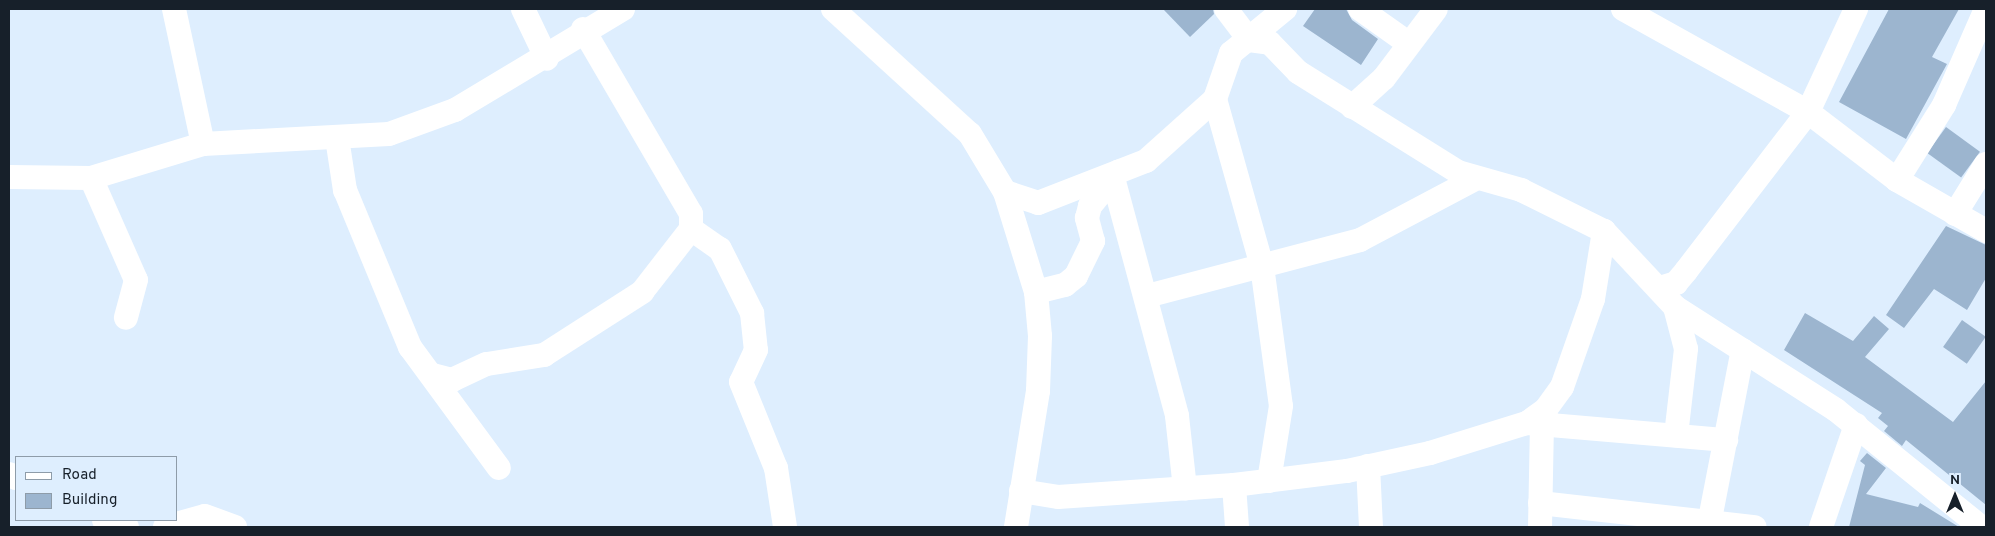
<!DOCTYPE html>
<html>
<head>
<meta charset="utf-8">
<style>
  body { margin:0 }
  #map { position:relative; width:1995px; height:536px; overflow:hidden; background:#deeefe; font-family:Overpass,sans-serif }
  div>[style] { position:absolute }
  [style*='--x'] { left:calc(var(--x)*1px); top:calc(var(--y)*1px); width:calc(var(--w)*1px); rotate:calc(var(--a)*1deg) }
  .building>* { inset:0; background:#9cb5cf; transform-origin:0 0 }
  .minor>* { height:24px; margin:-12px; padding:0 12px; transform-origin:12px; border-radius:12px; background:#fff }
  span { translate:-50% -50%; white-space:nowrap; text-align:center; line-height:1.15; -webkit-text-stroke:5px #deeefe; paint-order:stroke }
  .frame { position:absolute; inset:0; border:10px solid #17202a; pointer-events:none }
  .legend { position:absolute; left:15px; top:456px; width:162px; height:65px; box-sizing:border-box; background:#deeefe; border:1px solid #8e9ca9; margin:0; padding:6px 9px; list-style:none; font-size:15px; color:#17202a }
  .legend li { display:flex; align-items:center; gap:10px; height:25px }
  .legend b { width:25px; border:1px solid #8e9ca9 }
  .north { position:absolute; left:1930px; top:471px; width:50px; height:50px; -webkit-text-stroke:4px #deeefe; paint-order:stroke; rotate:0deg; font-size:14px; font-weight:700; line-height:20px; text-align:center; color:#17202a }
  .north::after { content:''; display:block; margin:auto; width:18px; height:22px; background:#17202a; clip-path:polygon(50% 0,100% 100%,50% 72%,0 100%) }
</style>
</head>
<body>
<div id="map">
  <div class="building">
    <i style="clip-path:polygon(1163px 9px,1213px 9px,1214px 14px,1190px 37px)"></i>
    <i style="clip-path:polygon(1315px 9px,1346px 9px,1352px 20px,1378px 39px,1361px 65px,1303px 26px)"></i>
    <i style="clip-path:polygon(1889px 9px,1959px 9px,1932px 57px,1947px 64px,1906px 139px,1839px 102px)"></i>
    <i style="left:1946px;top:127px;width:42px;height:32px;rotate:36deg"></i>
    <i style="clip-path:polygon(1946px 226px,1986px 245px,1986px 278px,1967px 310px,1934px 289px,1904px 328px,1886px 315px)"></i>
    <i style="clip-path:polygon(1805px 313px,1853px 341px,1874px 316px,1889px 329px,1865px 357px,1953px 422px,1986px 381px,1986px 505px,1906px 440px,1902px 446px,1884px 431px,1888px 426px,1878px 418px,1882px 413px,1784px 350px)"></i>
    <i style="left:1962px;top:320px;width:29px;height:33px;rotate:35deg"></i>
    <i style="clip-path:polygon(1867px 453px,1886px 468px,1866px 494px,1918px 507px,1920px 503px,1959px 527px,1849px 527px,1865px 465px,1860px 461px)"></i>
  </div>
  <div class="minor">
    <i style="--x:174;--y:9;--w:138;--a:77.9"></i>
    <i style="--x:523;--y:9;--w:55;--a:64.4"></i>
    <i style="--x:833;--y:9;--w:185;--a:42.4"></i>
    <i style="--x:970;--y:134;--w:68;--a:58.9"></i>
    <i style="--x:1005;--y:192;--w:105;--a:72.8"></i>
    <i style="--x:1036;--y:292;--w:44;--a:84.8"></i>
    <i style="--x:1040;--y:336;--w:55;--a:92.1"></i>
    <i style="--x:1038;--y:391;--w:138;--a:99.2"></i>
    <i style="--x:1226;--y:9;--w:39;--a:53"></i>
    <i style="--x:1249;--y:40;--w:21;--a:8"></i>
    <i style="--x:1270;--y:43;--w:40;--a:46"></i>
    <i style="--x:1298;--y:72;--w:189;--a:32"></i>
    <i style="--x:1458;--y:172;--w:66;--a:15.9"></i>
    <i style="--x:1521;--y:190;--w:93;--a:26.3"></i>
    <i style="--x:1604;--y:231;--w:104;--a:46.9"></i>
    <i style="--x:1675;--y:307;--w:191;--a:32.6"></i>
    <i style="--x:1836;--y:410;--w:186;--a:38.9"></i>
    <i style="--x:1360;--y:9;--w:59;--a:35.3"></i>
    <i style="--x:1623;--y:9;--w:212;--a:29.1"></i>
    <i style="--x:1808;--y:112;--w:112;--a:37.4"></i>
    <i style="--x:1897;--y:180;--w:103;--a:29.8"></i>
    <i style="--x:583;--y:29;--w:214;--a:59.7"></i>
    <i style="--x:691;--y:214;--w:15;--a:90"></i>
    <i style="--x:691;--y:229;--w:35;--a:35"></i>
    <i style="--x:720;--y:249;--w:72;--a:63.4"></i>
    <i style="--x:752;--y:313;--w:37;--a:84"></i>
    <i style="--x:756;--y:350;--w:35;--a:115"></i>
    <i style="--x:741;--y:382;--w:93;--a:67.9"></i>
    <i style="--x:776;--y:468;--w:60;--a:81.3"></i>
    <i style="--x:1215;--y:99;--w:173;--a:74.3"></i>
    <i style="--x:1262;--y:266;--w:141;--a:82.3"></i>
    <i style="--x:1281;--y:406;--w:76;--a:99.1"></i>
    <i style="--x:1352;--y:107;--w:43;--a:-42.2"></i>
    <i style="--x:1384;--y:78;--w:86;--a:-53"></i>
    <i style="--x:337;--y:138;--w:53;--a:81.3"></i>
    <i style="--x:345;--y:190;--w:170;--a:67.5"></i>
    <i style="--x:410;--y:347;--w:150;--a:53.7"></i>
    <i style="--x:9;--y:177;--w:82;--a:0.7"></i>
    <i style="--x:91;--y:178;--w:117;--a:-16.9"></i>
    <i style="--x:203;--y:144;--w:186;--a:-3.1"></i>
    <i style="--x:389;--y:134;--w:70;--a:-20"></i>
    <i style="--x:455;--y:110;--w:196;--a:-31"></i>
    <i style="--x:91;--y:178;--w:111;--a:66.2"></i>
    <i style="--x:136;--y:280;--w:39;--a:105"></i>
    <i style="--x:1113;--y:178;--w:246;--a:74.9"></i>
    <i style="--x:1177;--y:416;--w:73;--a:83.7"></i>
    <i style="--x:1897;--y:180;--w:89;--a:-57.9"></i>
    <i style="--x:1944;--y:105;--w:105;--a:-66.4"></i>
    <i style="--x:1005;--y:192;--w:35;--a:18"></i>
    <i style="--x:1038;--y:203;--w:116;--a:-21.3"></i>
    <i style="--x:1146;--y:161;--w:93;--a:-41.9"></i>
    <i style="--x:1215;--y:99;--w:49;--a:-70.8"></i>
    <i style="--x:1231;--y:53;--w:70;--a:-39.2"></i>
    <i style="--x:1955;--y:214;--w:59;--a:-58.2"></i>
    <i style="--x:1660;--y:288;--w:17;--a:-17"></i>
    <i style="--x:1676;--y:283;--w:16;--a:-50"></i>
    <i style="--x:1686;--y:271;--w:200;--a:-52.5"></i>
    <i style="--x:1808;--y:112;--w:114;--a:-65"></i>
    <i style="--x:1036;--y:292;--w:30;--a:-14"></i>
    <i style="--x:1065;--y:285;--w:14;--a:-39"></i>
    <i style="--x:1076;--y:276;--w:39;--a:-64"></i>
    <i style="--x:1093;--y:241;--w:24;--a:-105"></i>
    <i style="--x:1087;--y:218;--w:12;--a:-76"></i>
    <i style="--x:1090;--y:206;--w:45;--a:-50.4"></i>
    <i style="--x:1147;--y:296;--w:220;--a:-14.7"></i>
    <i style="--x:1360;--y:240;--w:132;--a:-27.9"></i>
    <i style="--x:1675;--y:307;--w:43;--a:75.3"></i>
    <i style="--x:1686;--y:349;--w:87;--a:96.6"></i>
    <i style="--x:433;--y:375;--w:20;--a:15"></i>
    <i style="--x:452;--y:380;--w:38;--a:-25"></i>
    <i style="--x:487;--y:364;--w:58;--a:-9"></i>
    <i style="--x:544;--y:355;--w:117;--a:-32.7"></i>
    <i style="--x:642;--y:292;--w:80;--a:-52.1"></i>
    <i style="--x:1527;--y:423;--w:24;--a:-36"></i>
    <i style="--x:1546;--y:409;--w:27;--a:-54"></i>
    <i style="--x:1562;--y:387;--w:93;--a:-70.6"></i>
    <i style="--x:1593;--y:299;--w:69;--a:-80.8"></i>
    <i style="--x:1368;--y:466;--w:61;--a:87.2"></i>
    <i style="--x:9;--y:474;--w:8;--a:30"></i>
    <i style="--x:1234;--y:485;--w:42;--a:85.9"></i>
    <i style="--x:1021;--y:491;--w:37;--a:9"></i>
    <i style="--x:1058;--y:497;--w:176;--a:-3.9"></i>
    <i style="--x:1234;--y:485;--w:114;--a:-7.1"></i>
    <i style="--x:1347;--y:471;--w:85;--a:-12.2"></i>
    <i style="--x:1430;--y:453;--w:102;--a:-17.2"></i>
    <i style="--x:1527;--y:423;--w:200;--a:4.9"></i>
    <i style="--x:1540;--y:503;--w:216;--a:6.4"></i>
    <i style="--x:1710;--y:519;--w:172;--a:-79"></i>
    <i style="--x:104;--y:520;--w:24;--a:17"></i>
    <i style="--x:165;--y:527;--w:41;--a:-15.4"></i>
    <i style="--x:205;--y:516;--w:32;--a:20"></i>
    <i style="--x:1540;--y:527;--w:103;--a:-88.9"></i>
    <i style="--x:1821;--y:527;--w:108;--a:-71.1"></i>
  </div>
  <div class="frame"></div>
  <ul class="legend">
  <li><b style="height:6px;background:#fff"></b>Road</li>
  <li><b style="height:14px;background:#9cb5cf"></b>Building</li>
  </ul>
  <div class="north">N</div>
</div>
</body>
</html>
